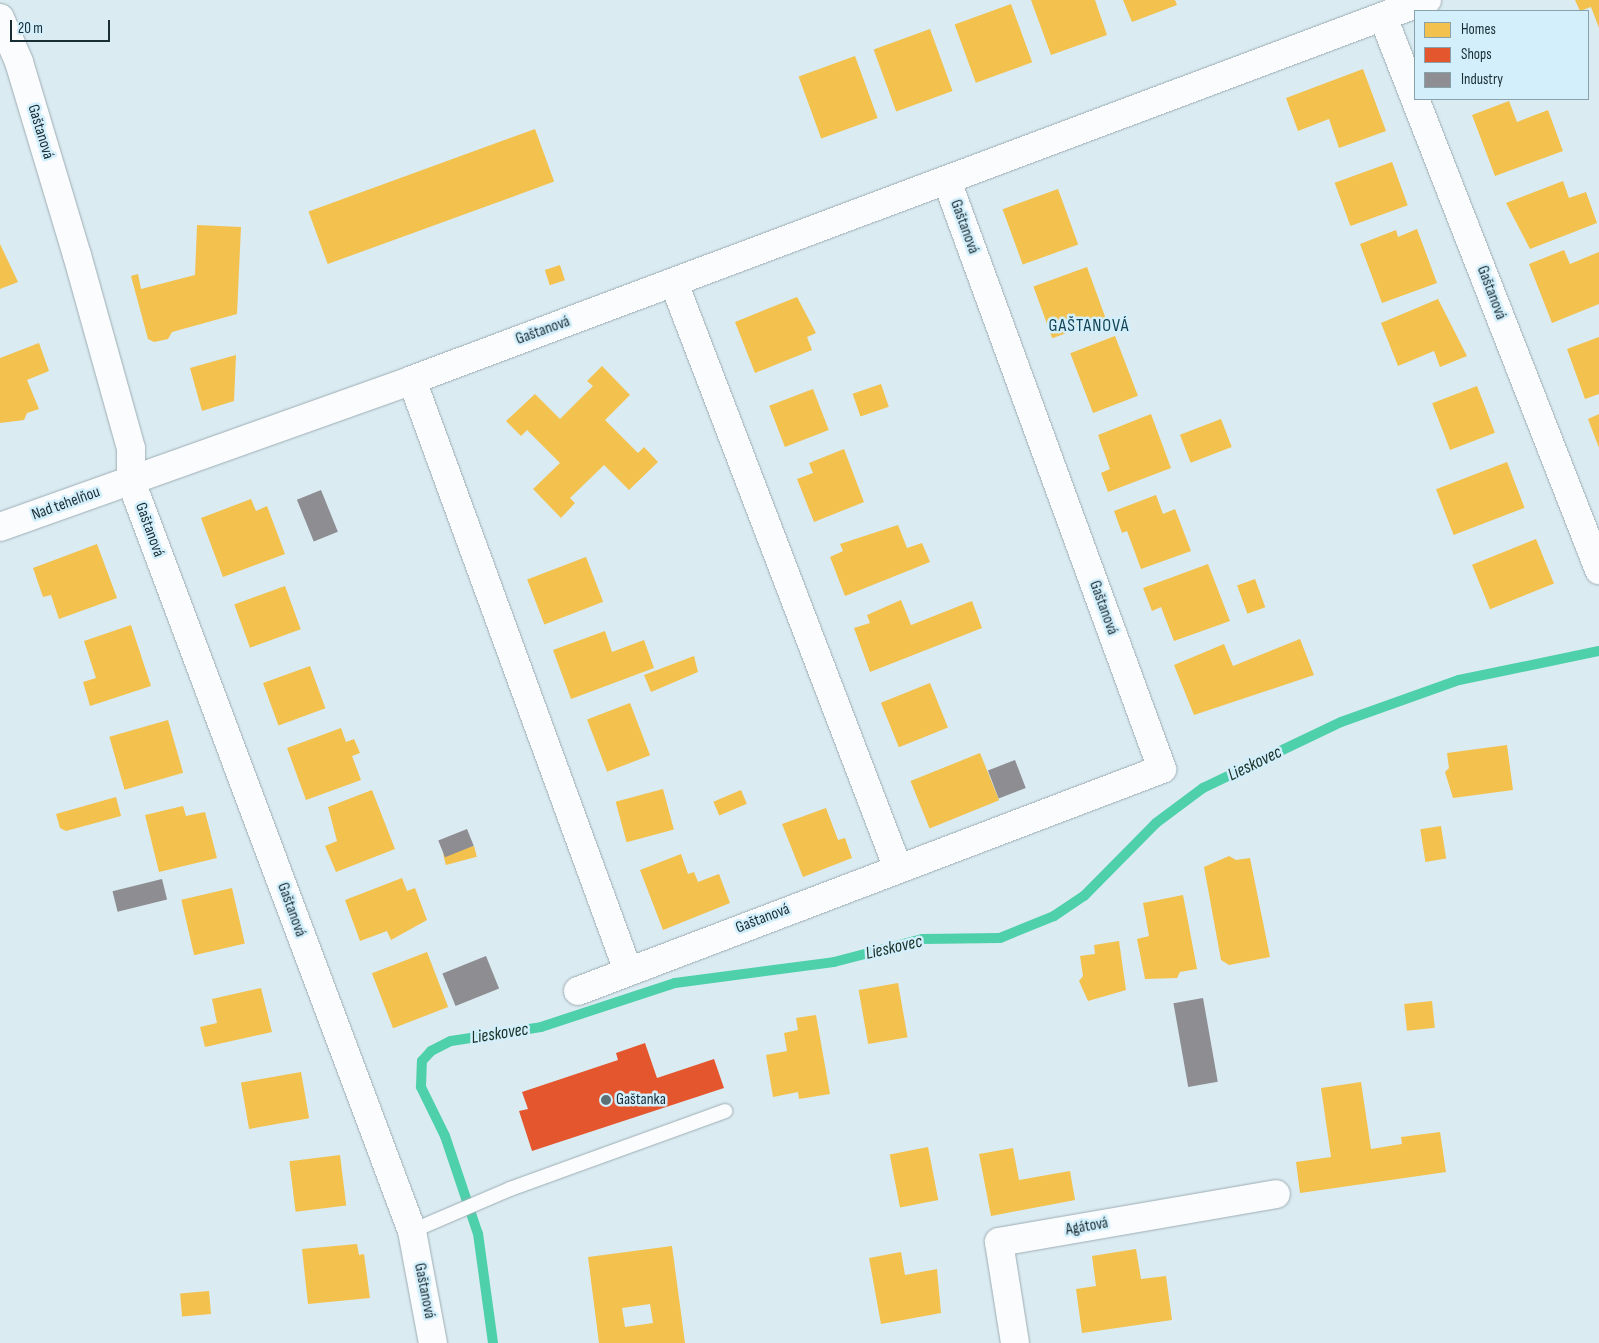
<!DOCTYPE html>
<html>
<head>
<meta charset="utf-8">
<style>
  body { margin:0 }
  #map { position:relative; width:1599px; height:1343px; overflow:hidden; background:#dbebf2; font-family:"Sofia Sans Condensed",sans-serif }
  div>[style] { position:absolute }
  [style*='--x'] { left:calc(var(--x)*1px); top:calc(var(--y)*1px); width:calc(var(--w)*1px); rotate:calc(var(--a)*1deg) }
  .homes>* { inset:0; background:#f2c14e; transform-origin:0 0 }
  .shops>* { inset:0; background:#e4572e }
  .industry>* { inset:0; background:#8d8d92; transform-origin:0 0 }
  .stream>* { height:10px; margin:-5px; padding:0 5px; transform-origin:5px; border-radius:5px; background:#4ed0ab }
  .roads { filter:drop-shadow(0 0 1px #9dadb3) drop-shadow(0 0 1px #9dadb3) }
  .service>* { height:14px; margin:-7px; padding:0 7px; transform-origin:7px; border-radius:7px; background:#fafcfd }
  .minor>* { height:28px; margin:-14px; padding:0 14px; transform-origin:14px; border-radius:14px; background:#fafcfd }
  .dots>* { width:14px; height:14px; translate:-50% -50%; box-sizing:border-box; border:2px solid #d2effb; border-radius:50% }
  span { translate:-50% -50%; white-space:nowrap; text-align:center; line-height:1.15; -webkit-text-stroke:5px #d2effb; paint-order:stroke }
  .street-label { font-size:16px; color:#192d34 }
  .poi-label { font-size:16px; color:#192d34 }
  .left { translate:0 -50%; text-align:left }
  .neighbourhood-label { font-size:18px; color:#144454; letter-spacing:1px }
  .water-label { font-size:18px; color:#193126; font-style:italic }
  .legend { position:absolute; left:1414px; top:10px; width:175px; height:90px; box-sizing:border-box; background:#d2effb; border:1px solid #88a1ab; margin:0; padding:6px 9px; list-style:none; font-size:15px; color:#192d34 }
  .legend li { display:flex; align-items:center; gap:10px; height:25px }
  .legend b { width:25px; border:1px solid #88a1ab }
  .scale { position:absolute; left:10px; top:20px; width:100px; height:22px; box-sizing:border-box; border:2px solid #192d34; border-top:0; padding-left:6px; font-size:15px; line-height:18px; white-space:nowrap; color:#192d34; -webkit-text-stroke:4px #d2effb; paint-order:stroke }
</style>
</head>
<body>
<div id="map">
  <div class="homes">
    <i style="clip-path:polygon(1031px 0,1095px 0,1107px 35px,1051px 55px)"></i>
    <i style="clip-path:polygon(1123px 0,1175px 0,1177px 5px,1132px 22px)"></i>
    <i style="clip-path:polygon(1575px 0,1599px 0,1599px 28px,1591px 7px,1580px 11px)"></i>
    <i style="left:1011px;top:4px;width:62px;height:60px;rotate:70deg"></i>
    <i style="left:930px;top:29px;width:66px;height:60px;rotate:70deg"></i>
    <i style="left:855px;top:56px;width:66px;height:60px;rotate:70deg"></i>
    <i style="clip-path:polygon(1363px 69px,1386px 131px,1339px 148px,1329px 119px,1298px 131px,1286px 98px)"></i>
    <i style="clip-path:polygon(1509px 101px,1517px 122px,1548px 110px,1563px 151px,1495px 176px,1472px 115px)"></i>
    <i style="left:535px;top:129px;width:56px;height:241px;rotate:70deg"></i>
    <i style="left:1392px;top:162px;width:46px;height:61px;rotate:70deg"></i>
    <i style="clip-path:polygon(1563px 181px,1569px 198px,1586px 192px,1597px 223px,1530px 249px,1506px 203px)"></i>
    <i style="left:1058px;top:189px;width:59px;height:59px;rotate:70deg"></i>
    <i style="clip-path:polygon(197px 225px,241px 227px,237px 314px,172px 332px,168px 339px,154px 342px,148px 339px,131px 276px,138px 274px,141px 289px,195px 275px)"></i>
    <i style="clip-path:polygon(1417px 229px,1437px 283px,1382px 303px,1360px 244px,1396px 230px,1398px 237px)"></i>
    <i style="clip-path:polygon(0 244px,18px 282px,0 289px)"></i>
    <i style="clip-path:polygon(1564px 250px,1570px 264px,1599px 252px,1599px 304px,1552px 323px,1529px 264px)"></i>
    <i style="left:560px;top:265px;width:16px;height:16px;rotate:72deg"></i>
    <i style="left:1087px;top:267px;width:55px;height:57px;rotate:70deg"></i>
    <i style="clip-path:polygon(797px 297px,816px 333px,807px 337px,812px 350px,755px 373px,735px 322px)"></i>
    <i style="clip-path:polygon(1438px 299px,1467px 356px,1440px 367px,1434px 351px,1398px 366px,1381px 323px)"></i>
    <i style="left:1115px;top:336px;width:64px;height:48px;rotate:69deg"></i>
    <i style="clip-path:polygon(1599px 337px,1599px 394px,1585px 399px,1567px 349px)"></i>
    <i style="clip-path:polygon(39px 343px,49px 371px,27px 380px,39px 409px,27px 413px,24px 420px,0 423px,0 358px)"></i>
    <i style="clip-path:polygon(236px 355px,234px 401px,202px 411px,190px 368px)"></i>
    <i style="clip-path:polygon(602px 366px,630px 395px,605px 420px,638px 453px,644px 447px,658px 462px,629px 490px,604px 465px,570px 498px,575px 503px,561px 518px,533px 489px,560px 463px,527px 430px,521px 436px,506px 421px,535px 394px,560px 419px,593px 386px,587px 381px)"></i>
    <i style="left:881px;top:384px;width:24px;height:30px;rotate:71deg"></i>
    <i style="left:1477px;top:386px;width:50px;height:48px;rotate:69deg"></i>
    <i style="left:813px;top:389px;width:44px;height:47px;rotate:69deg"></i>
    <i style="clip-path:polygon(1151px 414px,1171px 468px,1108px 492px,1101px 473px,1110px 469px,1098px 435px)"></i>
    <i style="clip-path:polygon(1599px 414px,1599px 448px,1588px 419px)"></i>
    <i style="left:1221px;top:419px;width:30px;height:44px;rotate:69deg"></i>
    <i style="clip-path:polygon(844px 449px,864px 502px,814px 522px,797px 479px,813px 473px,809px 463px)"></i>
    <i style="left:1507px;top:462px;width:49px;height:76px;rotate:69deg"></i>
    <i style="clip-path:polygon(1156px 495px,1163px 514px,1175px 509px,1191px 551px,1141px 569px,1127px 531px,1122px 533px,1114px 511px)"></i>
    <i style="clip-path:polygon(251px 499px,256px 511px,267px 506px,285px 554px,223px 577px,201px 518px)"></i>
    <i style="clip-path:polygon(898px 525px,907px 548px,922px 543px,930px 562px,845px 596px,830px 557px,843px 551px,840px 544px)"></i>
    <i style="left:1536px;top:539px;width:48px;height:69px;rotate:68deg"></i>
    <i style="clip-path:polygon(97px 544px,117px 598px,59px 619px,51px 595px,43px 597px,33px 568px)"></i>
    <i style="left:586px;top:557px;width:48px;height:63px;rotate:69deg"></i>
    <i style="clip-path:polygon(1208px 564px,1230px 621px,1174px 641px,1161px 607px,1152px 611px,1143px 588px)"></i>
    <i style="left:1255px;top:579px;width:30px;height:19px;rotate:70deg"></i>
    <i style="left:285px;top:586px;width:46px;height:54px;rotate:70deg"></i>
    <i style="clip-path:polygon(901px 600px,911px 625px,972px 601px,982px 628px,870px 672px,854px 628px,870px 623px,867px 615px)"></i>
    <i style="clip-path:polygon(131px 625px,151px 686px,90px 706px,83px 682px,96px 678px,84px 641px)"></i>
    <i style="clip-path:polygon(605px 631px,612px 652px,644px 640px,654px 668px,571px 699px,553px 650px)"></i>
    <i style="clip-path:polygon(1300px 639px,1314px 675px,1194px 715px,1174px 665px,1224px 644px,1233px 666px)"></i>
    <i style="clip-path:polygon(694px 656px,698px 672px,651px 692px,644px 675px)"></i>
    <i style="left:310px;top:666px;width:45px;height:50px;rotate:70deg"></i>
    <i style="left:930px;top:683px;width:48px;height:53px;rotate:68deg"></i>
    <i style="left:630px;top:703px;width:56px;height:46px;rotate:69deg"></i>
    <i style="left:168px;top:720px;width:55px;height:61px;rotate:74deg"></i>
    <i style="clip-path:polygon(341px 728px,346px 742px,354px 739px,360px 753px,352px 756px,361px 780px,306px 800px,287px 748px)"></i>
    <i style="clip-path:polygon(1507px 745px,1513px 790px,1453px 798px,1445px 772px,1449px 768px,1447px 753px)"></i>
    <i style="left:980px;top:753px;width:51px;height:75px;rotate:68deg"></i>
    <i style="left:663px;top:789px;width:42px;height:49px;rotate:75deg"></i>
    <i style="clip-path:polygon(372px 790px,395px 849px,336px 872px,325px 846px,337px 841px,328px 807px)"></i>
    <i style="left:741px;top:790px;width:15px;height:30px;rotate:67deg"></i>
    <i style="clip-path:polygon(116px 797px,121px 816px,66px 831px,60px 828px,56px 814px)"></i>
    <i style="clip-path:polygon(183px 806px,186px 816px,205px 812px,217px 858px,159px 872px,145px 815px)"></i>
    <i style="clip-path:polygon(826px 808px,838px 840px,845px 838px,852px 858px,803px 877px,782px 824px)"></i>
    <i style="left:1441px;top:826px;width:33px;height:21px;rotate:81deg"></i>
    <i style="left:474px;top:846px;width:11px;height:32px;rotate:75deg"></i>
    <i style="clip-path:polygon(681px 854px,688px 874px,694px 872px,698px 882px,719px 874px,730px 903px,663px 930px,640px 870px)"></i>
    <i style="clip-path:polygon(1229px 856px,1236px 860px,1250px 858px,1270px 957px,1229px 965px,1221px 960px,1204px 867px)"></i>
    <i style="clip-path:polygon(402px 878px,407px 891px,415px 888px,427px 920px,391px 940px,387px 931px,360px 941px,345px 900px)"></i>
    <i style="left:232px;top:888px;width:57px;height:52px;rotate:77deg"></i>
    <i style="clip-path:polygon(1183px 895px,1197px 969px,1180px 972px,1177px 978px,1145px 979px,1137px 939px,1149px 936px,1143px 903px)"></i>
    <i style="clip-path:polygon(1119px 941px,1126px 990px,1088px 1001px,1079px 981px,1083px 976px,1080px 956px,1095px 954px,1094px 945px)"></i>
    <i style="left:427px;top:952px;width:59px;height:59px;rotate:69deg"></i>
    <i style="left:898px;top:983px;width:55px;height:40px;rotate:80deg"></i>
    <i style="clip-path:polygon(261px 988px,272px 1032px,205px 1047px,200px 1027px,217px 1023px,212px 999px)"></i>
    <i style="left:1432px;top:1001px;width:27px;height:28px;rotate:84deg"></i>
    <i style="clip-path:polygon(816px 1015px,830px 1094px,799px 1099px,798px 1092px,773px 1097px,766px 1055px,787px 1051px,784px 1033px,798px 1030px,796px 1018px)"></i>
    <i style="left:301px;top:1072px;width:47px;height:61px;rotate:80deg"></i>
    <i style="clip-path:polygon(1361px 1082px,1371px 1149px,1402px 1144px,1401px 1137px,1440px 1132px,1446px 1172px,1300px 1193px,1296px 1162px,1331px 1157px,1321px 1088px)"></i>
    <i style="left:928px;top:1147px;width:54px;height:39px;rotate:79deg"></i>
    <i style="clip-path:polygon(1013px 1148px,1019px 1180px,1070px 1171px,1075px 1200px,991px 1216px,979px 1154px)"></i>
    <i style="left:340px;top:1155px;width:51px;height:51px;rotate:83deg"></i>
    <i style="clip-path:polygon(357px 1244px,359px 1255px,364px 1254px,370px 1298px,308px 1304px,302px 1249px)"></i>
    <i style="clip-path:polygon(evenodd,672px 1246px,685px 1343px,599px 1343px,588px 1257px,672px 1246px,650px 1304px,653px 1323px,625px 1327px,622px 1308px,650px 1304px)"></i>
    <i style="clip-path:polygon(1136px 1249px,1141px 1279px,1166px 1276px,1172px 1320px,1082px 1333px,1076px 1289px,1096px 1286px,1092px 1256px)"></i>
    <i style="clip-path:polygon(901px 1252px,905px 1275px,937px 1269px,941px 1313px,881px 1324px,869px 1258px)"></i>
    <i style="left:209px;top:1291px;width:23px;height:29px;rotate:85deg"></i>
  </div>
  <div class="shops">
    <i style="clip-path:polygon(645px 1043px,657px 1078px,714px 1059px,724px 1088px,532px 1151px,519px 1111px,528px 1109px,522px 1092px,618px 1060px,616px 1053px)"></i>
  </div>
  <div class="industry">
    <i style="left:321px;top:490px;width:45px;height:26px;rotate:68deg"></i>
    <i style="left:1015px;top:760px;width:30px;height:29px;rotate:69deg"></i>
    <i style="left:467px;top:829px;width:18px;height:31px;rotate:68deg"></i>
    <i style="left:162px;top:879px;width:21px;height:51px;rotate:76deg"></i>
    <i style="left:486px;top:956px;width:35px;height:47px;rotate:68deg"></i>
    <i style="left:1203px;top:998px;width:85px;height:30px;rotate:80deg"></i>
  </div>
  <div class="stream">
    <i style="--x:493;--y:1343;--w:110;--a:-97.8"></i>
    <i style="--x:478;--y:1234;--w:103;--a:-108.6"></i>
    <i style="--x:445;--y:1136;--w:55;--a:-116.1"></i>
    <i style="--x:421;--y:1087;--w:26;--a:-88"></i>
    <i style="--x:422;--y:1061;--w:13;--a:-48"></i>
    <i style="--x:431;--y:1051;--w:22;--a:-27"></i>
    <i style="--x:451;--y:1041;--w:91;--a:-8.8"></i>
    <i style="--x:541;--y:1027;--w:141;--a:-18.2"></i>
    <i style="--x:675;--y:983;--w:160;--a:-7.5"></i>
    <i style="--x:834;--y:962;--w:91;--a:-14.6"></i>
    <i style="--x:922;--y:939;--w:78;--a:-0.7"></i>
    <i style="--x:1000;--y:938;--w:58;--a:-22.2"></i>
    <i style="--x:1054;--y:916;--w:36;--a:-34"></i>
    <i style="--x:1084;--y:896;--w:103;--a:-45.4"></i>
    <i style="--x:1156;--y:823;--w:59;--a:-36.7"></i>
    <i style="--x:1203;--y:788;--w:153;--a:-25.6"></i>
    <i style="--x:1341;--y:722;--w:125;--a:-19.6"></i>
    <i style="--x:1459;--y:680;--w:143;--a:-11.7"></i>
  </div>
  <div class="roads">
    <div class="service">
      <i style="--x:412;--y:1231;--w:107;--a:-23.2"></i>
      <i style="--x:510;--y:1189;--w:229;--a:-19.9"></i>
    </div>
    <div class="minor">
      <i style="--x:1383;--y:17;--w:594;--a:68.66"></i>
      <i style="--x:0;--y:18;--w:48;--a:66.6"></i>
      <i style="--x:19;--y:62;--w:202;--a:73.3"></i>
      <i style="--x:77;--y:255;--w:201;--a:74.4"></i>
      <i style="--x:131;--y:449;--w:32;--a:90"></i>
      <i style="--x:131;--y:481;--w:801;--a:69.46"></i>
      <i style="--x:412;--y:1231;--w:114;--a:79.4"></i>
      <i style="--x:674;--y:283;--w:624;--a:69.07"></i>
      <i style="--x:412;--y:380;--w:629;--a:69.92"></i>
      <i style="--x:0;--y:527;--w:437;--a:-19.6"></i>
      <i style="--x:412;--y:380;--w:1084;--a:-20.53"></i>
      <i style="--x:578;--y:991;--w:625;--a:-20.81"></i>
      <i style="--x:1162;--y:769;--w:626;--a:-110.08"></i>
      <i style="--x:1015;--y:1343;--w:102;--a:-99"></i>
      <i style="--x:999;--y:1242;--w:281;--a:-9.8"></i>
    </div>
  </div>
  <div class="dots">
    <i style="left:606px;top:1100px;background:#5d7076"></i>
  </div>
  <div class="street-label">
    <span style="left:40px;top:132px;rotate:73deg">Gaštanová</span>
    <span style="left:964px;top:227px;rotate:70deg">Gaštanová</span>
    <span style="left:1491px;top:293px;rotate:69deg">Gaštanová</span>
    <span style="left:543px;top:331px;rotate:-20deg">Gaštanová</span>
    <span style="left:66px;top:504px;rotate:-20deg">Nad tehelňou</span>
    <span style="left:149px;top:530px;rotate:70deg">Gaštanová</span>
    <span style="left:1103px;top:608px;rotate:70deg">Gaštanová</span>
    <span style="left:291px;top:910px;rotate:70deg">Gaštanová</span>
    <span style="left:763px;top:919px;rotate:-21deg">Gaštanová</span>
    <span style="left:1087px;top:1227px;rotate:-10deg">Agátová</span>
    <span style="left:424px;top:1291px;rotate:79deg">Gaštanová</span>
  </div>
  <div class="poi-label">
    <span class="left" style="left:616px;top:1100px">Gaštanka</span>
  </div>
  <div class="neighbourhood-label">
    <span style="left:1089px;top:326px">GAŠTANOVÁ</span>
  </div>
  <div class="water-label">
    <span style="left:1255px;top:764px;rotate:-26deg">Lieskovec</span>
    <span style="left:894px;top:948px;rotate:-13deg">Lieskovec</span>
    <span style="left:500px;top:1034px;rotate:-9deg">Lieskovec</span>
  </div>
  <ul class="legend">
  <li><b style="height:14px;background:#f2c14e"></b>Homes</li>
  <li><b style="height:14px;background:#e4572e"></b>Shops</li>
  <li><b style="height:14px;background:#8d8d92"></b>Industry</li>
  </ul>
  <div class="scale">20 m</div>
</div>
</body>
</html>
